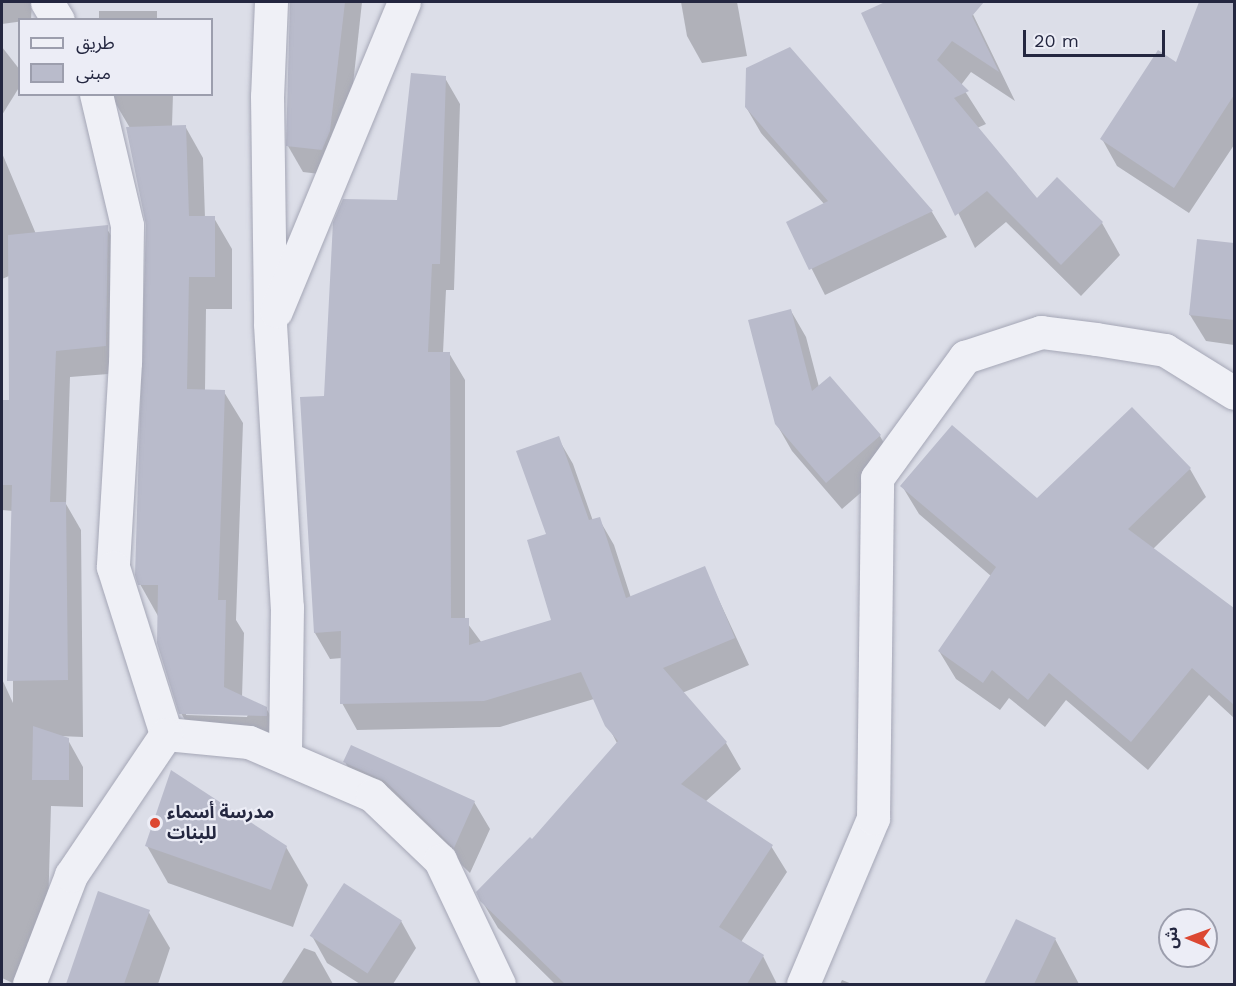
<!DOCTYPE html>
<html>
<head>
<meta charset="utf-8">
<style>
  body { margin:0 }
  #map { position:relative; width:1236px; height:986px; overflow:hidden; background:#dcdee8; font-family:"Work Sans","Noto Sans Arabic",sans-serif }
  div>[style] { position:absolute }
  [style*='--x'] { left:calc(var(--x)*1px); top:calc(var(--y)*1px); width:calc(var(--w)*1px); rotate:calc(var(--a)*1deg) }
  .shadow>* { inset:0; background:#0003; transform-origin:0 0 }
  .building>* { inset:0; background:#b9bbcb; transform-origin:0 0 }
  .roads { filter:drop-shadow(0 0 2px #a5a7b6) drop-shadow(0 0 2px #a5a7b6) }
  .street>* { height:33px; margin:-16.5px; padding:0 16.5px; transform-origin:16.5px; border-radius:16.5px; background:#eff0f6 }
  .dots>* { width:16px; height:16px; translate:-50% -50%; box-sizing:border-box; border:3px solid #ecedf6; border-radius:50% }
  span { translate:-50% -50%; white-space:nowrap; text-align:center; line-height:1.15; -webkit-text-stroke:4.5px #ecedf6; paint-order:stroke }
  .poi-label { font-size:18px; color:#242740; font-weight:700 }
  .left { translate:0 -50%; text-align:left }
  .frame { position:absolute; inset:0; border:3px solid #242740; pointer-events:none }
  .legend { position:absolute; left:18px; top:18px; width:195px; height:78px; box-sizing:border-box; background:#ecedf6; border:2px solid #9c9ead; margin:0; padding:8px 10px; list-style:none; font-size:18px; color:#242740 }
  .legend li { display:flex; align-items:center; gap:12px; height:30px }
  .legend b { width:30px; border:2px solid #9c9ead }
  .north { position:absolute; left:1158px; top:908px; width:60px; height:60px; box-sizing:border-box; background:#ecedf6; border:2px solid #9c9ead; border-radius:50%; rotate:271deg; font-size:16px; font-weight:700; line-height:24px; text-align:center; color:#242740 }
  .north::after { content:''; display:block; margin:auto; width:21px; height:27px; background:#dc4732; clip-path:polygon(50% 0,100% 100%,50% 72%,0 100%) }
  .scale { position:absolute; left:1023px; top:30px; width:142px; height:27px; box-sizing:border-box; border:3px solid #242740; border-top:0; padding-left:8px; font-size:18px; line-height:21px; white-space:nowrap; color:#242740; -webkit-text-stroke:4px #ecedf6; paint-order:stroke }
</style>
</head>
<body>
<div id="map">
  <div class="shadow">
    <i style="clip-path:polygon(2px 2px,32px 2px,31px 20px,2px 24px)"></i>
    <i style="clip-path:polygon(293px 2px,362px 2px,345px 158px,337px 176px,303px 172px,288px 146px)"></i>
    <i style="clip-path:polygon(681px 2px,737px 2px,747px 56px,702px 63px,687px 36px)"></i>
    <i style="clip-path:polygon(889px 2px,967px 2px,1015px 101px,971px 72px,961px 85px,986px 124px,977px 128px,1037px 201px,1102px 223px,1120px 255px,1081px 296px,1006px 222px,975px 248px,863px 14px)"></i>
    <i style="clip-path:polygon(1200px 2px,1234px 2px,1234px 145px,1189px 213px,1117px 166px,1102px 139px,1177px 64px)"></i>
    <i style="left:99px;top:11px;width:58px;height:9px"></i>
    <i style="clip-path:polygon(2px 47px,20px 70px,20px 86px,2px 115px)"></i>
    <i style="clip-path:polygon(789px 49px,932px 212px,947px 237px,825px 295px,788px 222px,825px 205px,761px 133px,746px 107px)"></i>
    <i style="clip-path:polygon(445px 78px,460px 104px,454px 290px,446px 290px,443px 353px,449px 353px,465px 380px,465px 620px,482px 643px,553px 621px,548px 535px,558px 438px,573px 464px,593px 521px,599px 519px,614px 545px,631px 598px,704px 568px,749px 665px,682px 693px,726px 743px,741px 769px,705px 802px,771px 846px,787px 872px,741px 942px,763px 956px,777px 984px,555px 984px,498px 928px,482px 901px,618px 745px,594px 699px,500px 727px,357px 730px,342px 703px,342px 658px,330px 659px,315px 633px,325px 398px)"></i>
    <i style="clip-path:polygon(evenodd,110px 94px,173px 94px,172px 126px,185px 126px,203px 158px,205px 218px,214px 218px,232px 249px,232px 309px,206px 309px,205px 391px,224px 392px,243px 423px,236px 620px,244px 633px,242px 697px,266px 708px,284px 740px,199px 745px,181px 713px,158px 616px,140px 584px,147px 225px,130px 128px,110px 94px,186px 712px,248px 714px,247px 717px,186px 715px,186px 712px)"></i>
    <i style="clip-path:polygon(2px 153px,36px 234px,107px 229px,123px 255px,121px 373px,70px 377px,66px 504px,81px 530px,83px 737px,59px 736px,68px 740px,83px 767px,83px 807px,51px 806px,48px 911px,15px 984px,2px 978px,2px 679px,13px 703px,13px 511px,2px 510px,2px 401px,10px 402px,9px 276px,2px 279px)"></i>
    <i style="clip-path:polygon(1199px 240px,1234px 245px,1234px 345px,1206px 341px,1190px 315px)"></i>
    <i style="clip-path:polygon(791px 311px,806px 337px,819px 387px,830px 378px,880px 436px,895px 463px,842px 509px,792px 451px,776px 423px)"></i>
    <i style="clip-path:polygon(1190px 469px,1206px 497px,1153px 549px,1234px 611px,1234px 718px,1209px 695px,1148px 770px,1066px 700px,1045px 727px,1009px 698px,1000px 710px,956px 679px,939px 651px,991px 576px,919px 514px,902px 486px,1038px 500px)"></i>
    <i style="clip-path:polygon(345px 762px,474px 802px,490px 829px,470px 873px,402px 808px,360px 789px)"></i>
    <i style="clip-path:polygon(147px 846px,286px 847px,308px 885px,293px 927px,168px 883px)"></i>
    <i style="clip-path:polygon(99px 893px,148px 911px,170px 948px,158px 984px,67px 984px)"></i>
    <i style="clip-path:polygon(401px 921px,416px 948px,393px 984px,360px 984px,327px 963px,312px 936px)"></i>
    <i style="clip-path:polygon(1017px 921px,1055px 939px,1079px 984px,986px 984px)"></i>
    <i style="clip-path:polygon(304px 948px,315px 952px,333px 984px,281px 984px)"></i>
    <i style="clip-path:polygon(842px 980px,852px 984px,840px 984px)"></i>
  </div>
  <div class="building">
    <i style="clip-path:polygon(290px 2px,345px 2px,330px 131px,322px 150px,286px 146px)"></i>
    <i style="clip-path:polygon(885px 2px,984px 2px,972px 16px,999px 72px,952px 41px,937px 60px,969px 91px,954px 98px,1037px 198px,1057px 177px,1103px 222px,1061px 265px,987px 191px,955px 216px,861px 13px)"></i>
    <i style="clip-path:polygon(1199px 2px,1234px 2px,1234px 95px,1174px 188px,1100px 139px,1158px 50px,1176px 62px)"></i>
    <i style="clip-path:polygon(790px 47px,933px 211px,809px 270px,786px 222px,828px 201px,745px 107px,746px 68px)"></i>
    <i style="clip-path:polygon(411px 73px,446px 76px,440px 264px,432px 264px,428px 352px,450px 352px,451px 618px,469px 618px,469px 645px,551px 620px,527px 540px,546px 534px,516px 451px,559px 436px,589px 520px,600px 517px,626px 598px,705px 566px,735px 638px,663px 668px,727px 742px,681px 784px,773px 845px,719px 927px,764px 955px,747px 984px,565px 984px,480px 901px,476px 892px,530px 837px,532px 839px,618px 741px,605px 726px,581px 672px,484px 701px,340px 704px,341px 631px,314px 633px,300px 397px,324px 396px,333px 222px,343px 199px,397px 200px)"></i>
    <i style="clip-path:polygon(186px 125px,189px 216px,215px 216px,215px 277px,189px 277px,187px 389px,225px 390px,218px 600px,226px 600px,224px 687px,267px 707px,267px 716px,179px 714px,157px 643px,158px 585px,138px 585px,135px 575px,146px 225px,126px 127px)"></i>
    <i style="clip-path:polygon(108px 225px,106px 346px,56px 351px,50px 502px,66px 502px,68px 680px,7px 681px,12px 485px,2px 485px,2px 400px,9px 400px,8px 235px)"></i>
    <i style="clip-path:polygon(1197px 239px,1234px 243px,1234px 320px,1189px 315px)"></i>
    <i style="clip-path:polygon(791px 309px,812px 391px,830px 376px,881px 435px,826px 483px,775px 424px,748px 320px)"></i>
    <i style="clip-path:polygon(1132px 407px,1191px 468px,1128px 529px,1234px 608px,1234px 705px,1192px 668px,1131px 742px,1049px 673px,1028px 700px,992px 670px,983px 683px,938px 651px,996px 567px,900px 486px,952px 425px,1037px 498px)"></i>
    <i style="clip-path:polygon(33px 726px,69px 738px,69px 780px,32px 780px)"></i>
    <i style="clip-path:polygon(351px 745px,475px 801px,454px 848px,385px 781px,343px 762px)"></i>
    <i style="clip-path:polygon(171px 770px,287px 846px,271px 890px,145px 846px)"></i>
    <i style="left:344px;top:883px;width:69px;height:63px;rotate:33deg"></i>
    <i style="clip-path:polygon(98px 891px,150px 910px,124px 984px,66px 984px)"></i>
    <i style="clip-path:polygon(1016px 919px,1056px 938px,1034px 984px,984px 984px)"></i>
  </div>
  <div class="roads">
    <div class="street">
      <i style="--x:47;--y:2;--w:21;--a:59"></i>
      <i style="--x:271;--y:2;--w:94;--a:92.4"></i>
      <i style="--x:267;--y:96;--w:228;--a:89.2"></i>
      <i style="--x:270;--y:324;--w:284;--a:86.6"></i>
      <i style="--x:287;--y:607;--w:150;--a:90.8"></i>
      <i style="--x:96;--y:94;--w:135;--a:76.7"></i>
      <i style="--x:127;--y:225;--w:137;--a:90.8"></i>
      <i style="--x:125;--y:362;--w:205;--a:93.4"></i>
      <i style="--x:113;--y:567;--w:175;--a:72.4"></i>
      <i style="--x:276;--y:311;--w:334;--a:-67.5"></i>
      <i style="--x:166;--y:734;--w:83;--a:5.5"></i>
      <i style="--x:249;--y:742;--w:134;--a:23.3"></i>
      <i style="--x:372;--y:795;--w:94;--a:43.7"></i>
      <i style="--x:440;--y:860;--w:137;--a:64.6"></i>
      <i style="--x:29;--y:984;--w:117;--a:-68.9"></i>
      <i style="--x:71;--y:875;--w:170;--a:-56"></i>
      <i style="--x:803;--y:984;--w:180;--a:-67.1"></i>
      <i style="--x:873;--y:818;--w:340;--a:-89.3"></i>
      <i style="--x:877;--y:478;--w:150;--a:-54"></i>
      <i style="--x:965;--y:357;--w:80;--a:-18.2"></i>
      <i style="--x:1041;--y:332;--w:55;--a:7.3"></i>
      <i style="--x:1096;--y:339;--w:70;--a:9.1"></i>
      <i style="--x:1165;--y:350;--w:81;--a:31.9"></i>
    </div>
  </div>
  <div class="dots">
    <i style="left:155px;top:823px;background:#dc4732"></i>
  </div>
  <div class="poi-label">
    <span class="left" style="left:167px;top:823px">مدرسة أسماء<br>للبنات</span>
  </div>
  <div class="frame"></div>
  <ul class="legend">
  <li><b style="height:8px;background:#eff0f6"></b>طريق</li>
  <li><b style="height:16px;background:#b9bbcb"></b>مبنى</li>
  </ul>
  <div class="north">ش</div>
  <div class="scale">20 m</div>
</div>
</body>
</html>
